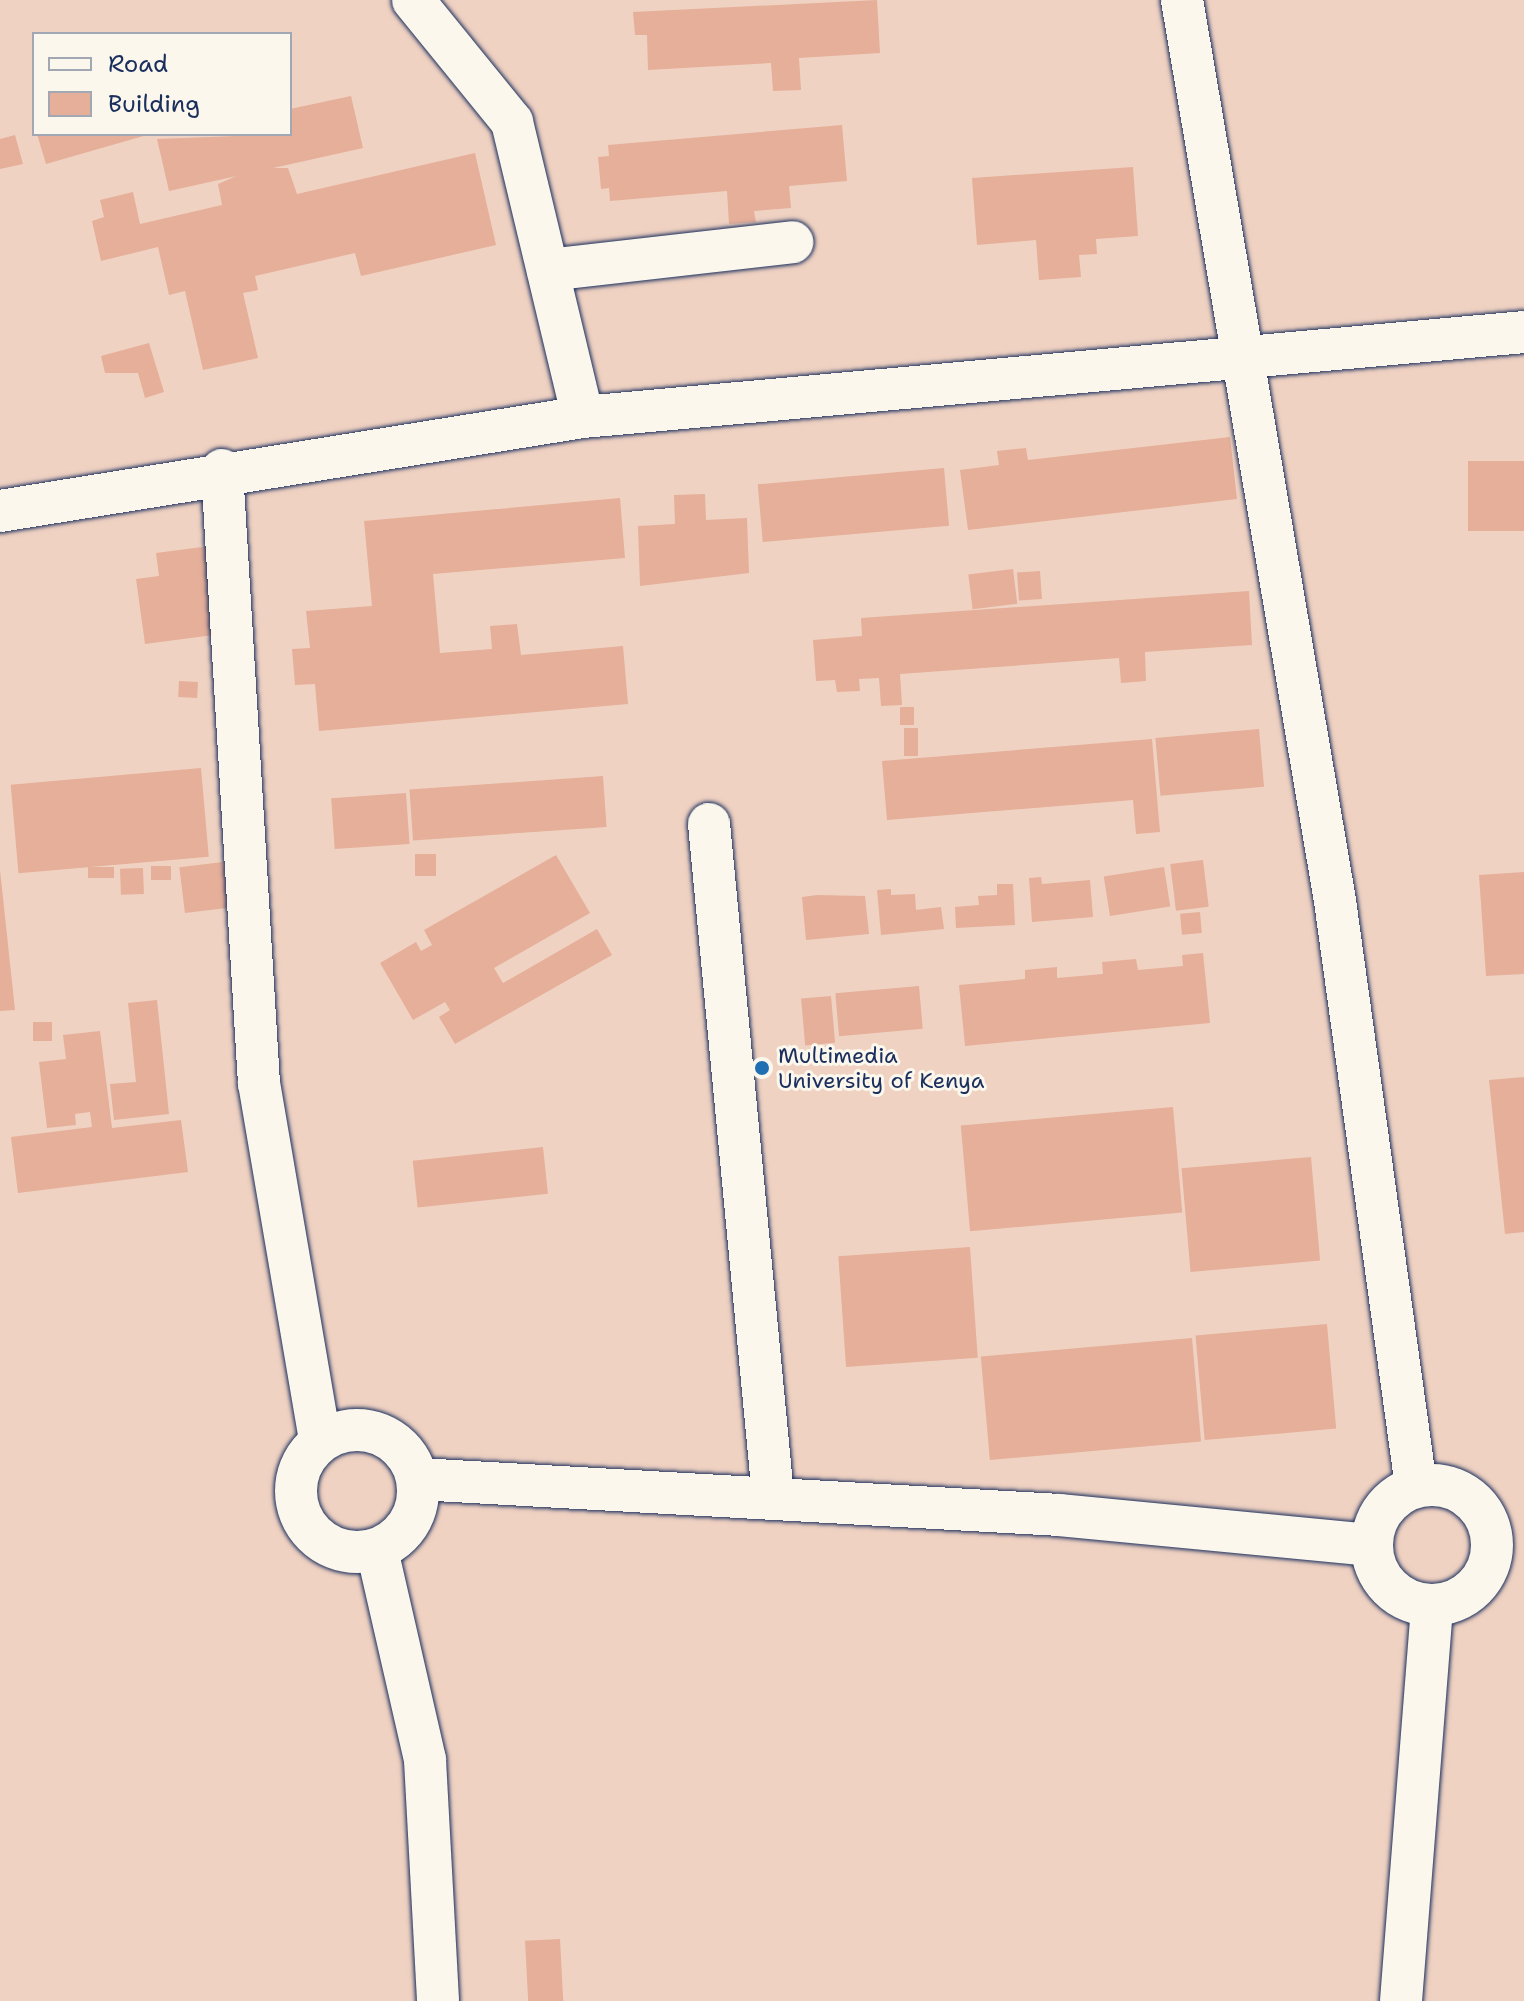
<!DOCTYPE html>
<html>
<head>
<meta charset="utf-8">
<style>
  body { margin:0 }
  #map { position:relative; width:1524px; height:2001px; overflow:hidden; background:#f4e1d3; font-family:"Shantell Sans",sans-serif }
  div>[style] { position:absolute }
  [style*='--x'] { left:calc(var(--x)*1px); top:calc(var(--y)*1px); width:calc(var(--w)*1px); rotate:calc(var(--a)*1deg) }
  .built>* { inset:0; background:#f0d2c2 }
  .building>* { inset:0; background:#e5af9a; transform-origin:0 0 }
  .roads { filter:drop-shadow(0 0 2px #1b2f5e) drop-shadow(0 0 2px #1b2f5e) }
  .minor>* { height:42px; margin:-21px; padding:0 21px; transform-origin:21px; border-radius:21px; background:#fbf7ec }
  .minor>.ring { margin:-21px; padding:0; box-sizing:content-box; background:none; border:42px solid #fbf7ec; border-radius:50% }
  .dots>* { width:22px; height:22px; translate:-50% -50%; box-sizing:border-box; border:4px solid #fbf7ec; border-radius:50% }
  span { translate:-50% -50%; white-space:nowrap; text-align:center; line-height:1.15; -webkit-text-stroke:6px #fbf7ec; paint-order:stroke }
  .poi-label { font-size:22px; color:#1b2f5e }
  .left { translate:0 -50%; text-align:left }
  .legend { position:absolute; left:32px; top:32px; width:260px; height:104px; box-sizing:border-box; background:#fbf7ec; border:2px solid #a1a7b3; margin:0; padding:10px 14px; list-style:none; font-size:24px; color:#1b2f5e }
  .legend li { display:flex; align-items:center; gap:16px; height:40px }
  .legend b { width:40px; border:2px solid #a1a7b3 }
</style>
</head>
<body>
<div id="map">
  <div class="built">
    <i style="clip-path:polygon(evenodd,0 0,1524px 0,1524px 2001px,0 2001px,0 0,34px 34px,290px 34px,290px 134px,34px 134px,34px 34px)"></i>
  </div>
  <div class="building">
    <i style="clip-path:polygon(877px 0,880px 53px,799px 58px,801px 90px,773px 91px,771px 63px,648px 70px,647px 35px,635px 35px,633px 12px)"></i>
    <i style="clip-path:polygon(351px 96px,363px 148px,169px 191px,157px 139px,290px 134px,290px 109px)"></i>
    <i style="clip-path:polygon(842px 125px,847px 181px,789px 186px,791px 208px,754px 211px,756px 222px,729px 224px,727px 191px,610px 201px,609px 188px,601px 189px,598px 157px,609px 156px,608px 145px)"></i>
    <i style="clip-path:polygon(37px 134px,147px 134px,147px 135px,46px 164px)"></i>
    <i style="clip-path:polygon(15px 135px,23px 164px,0 169px,0 139px)"></i>
    <i style="clip-path:polygon(475px 153px,496px 245px,361px 276px,355px 253px,255px 276px,258px 290px,243px 293px,258px 358px,203px 370px,185px 291px,169px 295px,158px 247px,101px 261px,92px 221px,104px 217px,100px 200px,133px 192px,140px 224px,222px 205px,218px 184px,255px 168px,288px 168px,297px 194px)"></i>
    <i style="clip-path:polygon(1133px 167px,1138px 236px,1096px 239px,1097px 254px,1079px 255px,1081px 277px,1039px 280px,1036px 240px,977px 245px,972px 178px)"></i>
    <i style="clip-path:polygon(149px 343px,164px 392px,145px 398px,138px 373px,105px 373px,101px 356px)"></i>
    <i style="clip-path:polygon(1230px 437px,1237px 499px,968px 530px,960px 470px,999px 465px,997px 451px,1026px 448px,1028px 460px)"></i>
    <i style="left:1524px;top:461px;width:70px;height:56px;rotate:90deg"></i>
    <i style="left:944px;top:468px;width:58px;height:187px;rotate:85deg"></i>
    <i style="clip-path:polygon(705px 494px,706px 520px,747px 518px,749px 573px,640px 586px,638px 526px,675px 524px,674px 495px)"></i>
    <i style="clip-path:polygon(620px 498px,625px 558px,433px 574px,440px 653px,492px 649px,490px 626px,517px 624px,521px 655px,623px 646px,628px 704px,319px 731px,315px 684px,295px 685px,292px 649px,310px 648px,306px 611px,372px 606px,364px 521px)"></i>
    <i style="clip-path:polygon(210px 546px,221px 634px,145px 644px,136px 579px,159px 576px,156px 553px)"></i>
    <i style="left:1013px;top:569px;width:35px;height:45px;rotate:83deg"></i>
    <i style="left:1040px;top:571px;width:28px;height:23px;rotate:86deg"></i>
    <i style="clip-path:polygon(1249px 591px,1252px 645px,1145px 652px,1146px 681px,1121px 683px,1119px 658px,900px 674px,902px 705px,881px 706px,879px 678px,859px 679px,860px 691px,837px 692px,835px 680px,816px 681px,813px 640px,862px 636px,861px 618px)"></i>
    <i style="left:179px;top:681px;width:19px;height:16px;rotate:3deg"></i>
    <i style="left:900px;top:707px;width:14px;height:18px"></i>
    <i style="left:904px;top:728px;width:14px;height:28px"></i>
    <i style="left:1259px;top:729px;width:58px;height:104px;rotate:85deg"></i>
    <i style="clip-path:polygon(1152px 739px,1160px 832px,1136px 834px,1133px 800px,887px 820px,882px 761px)"></i>
    <i style="left:201px;top:768px;width:89px;height:191px;rotate:85deg"></i>
    <i style="left:603px;top:776px;width:51px;height:194px;rotate:86deg"></i>
    <i style="left:406px;top:793px;width:51px;height:75px;rotate:86deg"></i>
    <i style="left:415px;top:854px;width:21px;height:22px"></i>
    <i style="clip-path:polygon(556px 855px,590px 913px,494px 968px,503px 983px,597px 929px,612px 955px,455px 1044px,439px 1017px,450px 1010px,445px 1002px,413px 1020px,380px 963px,416px 942px,421px 951px,432px 945px,424px 930px)"></i>
    <i style="left:1203px;top:860px;width:47px;height:33px;rotate:83deg"></i>
    <i style="left:223px;top:862px;width:46px;height:44px;rotate:83deg"></i>
    <i style="left:171px;top:866px;width:14px;height:20px;rotate:90deg"></i>
    <i style="left:114px;top:867px;width:11px;height:26px;rotate:90deg"></i>
    <i style="left:1164px;top:867px;width:40px;height:61px;rotate:81deg"></i>
    <i style="left:143px;top:868px;width:26px;height:23px;rotate:88deg"></i>
    <i style="clip-path:polygon(0 870px,15px 1010px,0 1011px)"></i>
    <i style="clip-path:polygon(1524px 872px,1524px 974px,1486px 976px,1479px 875px)"></i>
    <i style="clip-path:polygon(1041px 877px,1042px 884px,1090px 880px,1093px 917px,1032px 922px,1029px 878px)"></i>
    <i style="clip-path:polygon(997px 884px,1013px 884px,1015px 925px,956px 928px,955px 907px,979px 905px,978px 896px,997px 895px)"></i>
    <i style="clip-path:polygon(891px 889px,891px 895px,915px 894px,916px 910px,941px 907px,944px 929px,881px 935px,877px 890px)"></i>
    <i style="clip-path:polygon(817px 895px,865px 896px,869px 934px,806px 940px,802px 897px)"></i>
    <i style="left:1200px;top:912px;width:21px;height:20px;rotate:85deg"></i>
    <i style="clip-path:polygon(1203px 953px,1210px 1023px,965px 1046px,959px 985px,1025px 979px,1025px 970px,1057px 967px,1057px 978px,1103px 974px,1102px 962px,1136px 959px,1138px 970px,1183px 966px,1182px 955px)"></i>
    <i style="left:919px;top:986px;width:43px;height:84px;rotate:85deg"></i>
    <i style="left:831px;top:996px;width:47px;height:30px;rotate:85deg"></i>
    <i style="clip-path:polygon(157px 1000px,169px 1114px,114px 1120px,110px 1084px,136px 1082px,128px 1003px)"></i>
    <i style="left:33px;top:1022px;width:19px;height:19px"></i>
    <i style="clip-path:polygon(100px 1031px,112px 1128px,181px 1120px,188px 1172px,18px 1193px,11px 1137px,92px 1127px,90px 1112px,75px 1114px,76px 1125px,47px 1128px,39px 1062px,66px 1059px,63px 1035px)"></i>
    <i style="clip-path:polygon(1524px 1077px,1524px 1232px,1505px 1234px,1489px 1080px)"></i>
    <i style="left:1173px;top:1107px;width:106px;height:213px;rotate:85deg"></i>
    <i style="left:543px;top:1147px;width:47px;height:131px;rotate:84deg"></i>
    <i style="left:1311px;top:1157px;width:104px;height:130px;rotate:85deg"></i>
    <i style="left:970px;top:1247px;width:111px;height:132px;rotate:86deg"></i>
    <i style="left:1327px;top:1324px;width:105px;height:132px;rotate:85deg"></i>
    <i style="left:1192px;top:1338px;width:104px;height:212px;rotate:85deg"></i>
    <i style="left:560px;top:1939px;width:62px;height:35px;rotate:87deg"></i>
  </div>
  <div class="roads">
    <div class="minor">
      <i style="--x:413;--y:0;--w:157;--a:50.9"></i>
      <i style="--x:512;--y:122;--w:303;--a:76.5"></i>
      <i style="--x:1182;--y:0;--w:914;--a:80.36"></i>
      <i style="--x:1335;--y:901;--w:591;--a:82.12"></i>
      <i style="--x:548;--y:270;--w:246;--a:-6.5"></i>
      <i style="--x:222;--y:470;--w:614;--a:86.55"></i>
      <i style="--x:259;--y:1083;--w:363;--a:80.3"></i>
      <i style="--x:0;--y:511;--w:591;--a:-9.16"></i>
      <i style="--x:583;--y:417;--w:945;--a:-5.16"></i>
      <i style="--x:709;--y:824;--w:675;--a:84.56"></i>
      <i class="ring" style="left:296px;top:1430px;width:80px;height:80px"></i>
      <i style="--x:418;--y:1479;--w:642;--a:3.21"></i>
      <i style="--x:1059;--y:1515;--w:312;--a:5.5"></i>
      <i class="ring" style="left:1372px;top:1485px;width:78px;height:78px"></i>
      <i style="--x:377;--y:1550;--w:215;--a:77.1"></i>
      <i style="--x:425;--y:1760;--w:241;--a:86.9"></i>
      <i style="--x:1401;--y:2001;--w:396;--a:-85.5"></i>
    </div>
  </div>
  <div class="dots">
    <i style="left:762px;top:1068px;background:#1f6fb2"></i>
  </div>
  <div class="poi-label">
    <span class="left" style="left:778px;top:1068px">Multimedia<br>University of Kenya</span>
  </div>
  <ul class="legend">
  <li><b style="height:10px;background:#fbf7ec"></b>Road</li>
  <li><b style="height:22px;background:#e5af9a"></b>Building</li>
  </ul>
</div>
</body>
</html>
